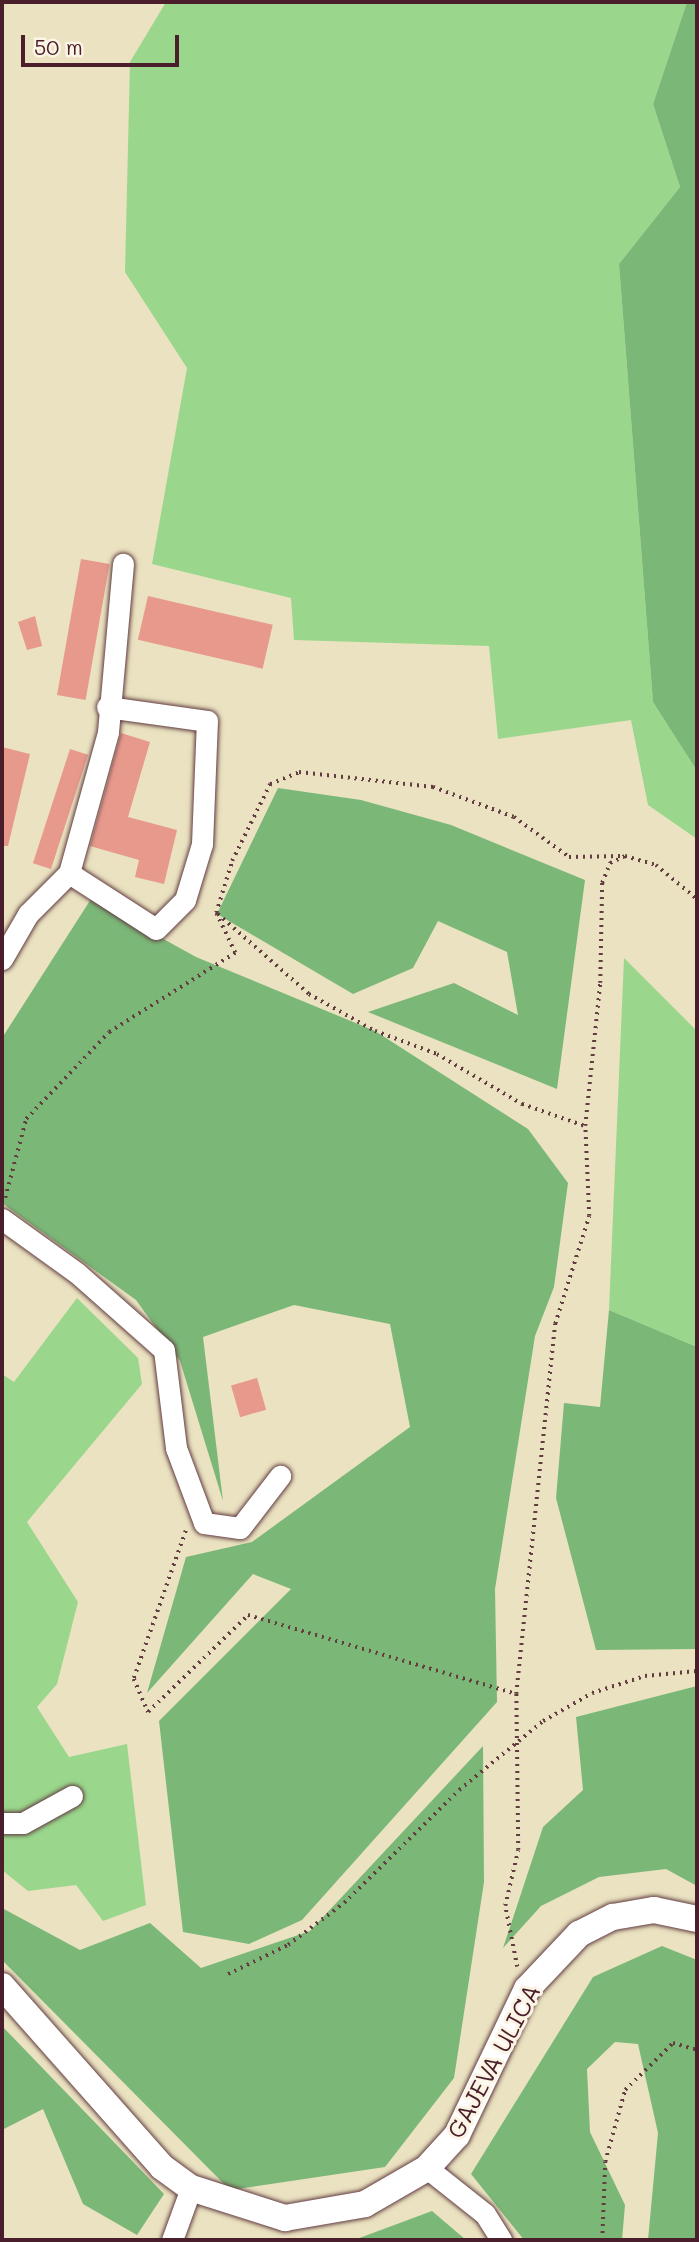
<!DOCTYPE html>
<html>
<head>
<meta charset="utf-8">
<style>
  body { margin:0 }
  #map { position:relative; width:699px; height:2242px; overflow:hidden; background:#eae2c0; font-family:Mali,sans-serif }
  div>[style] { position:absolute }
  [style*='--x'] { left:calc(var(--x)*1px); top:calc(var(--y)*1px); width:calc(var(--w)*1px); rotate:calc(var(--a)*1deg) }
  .green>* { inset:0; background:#9ad78c }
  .forest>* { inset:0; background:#7bb878 }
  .building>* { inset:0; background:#e7998c; transform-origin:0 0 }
  .path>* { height:3.5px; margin-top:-1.75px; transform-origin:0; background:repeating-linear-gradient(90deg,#623c41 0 2px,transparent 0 7px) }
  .roads { filter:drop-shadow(0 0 2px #623c41) drop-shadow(0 0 2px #623c41) }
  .minor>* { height:21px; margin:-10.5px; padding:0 10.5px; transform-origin:10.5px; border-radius:10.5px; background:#fff }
  .major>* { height:26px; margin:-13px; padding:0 13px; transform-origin:13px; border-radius:13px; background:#fff }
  span { translate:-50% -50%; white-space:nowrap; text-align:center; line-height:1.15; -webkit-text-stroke:6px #fcf5e5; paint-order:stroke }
  .street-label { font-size:24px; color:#4a1f2b }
  .frame { position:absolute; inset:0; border:4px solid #4a1f2b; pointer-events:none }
  .scale { position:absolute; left:21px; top:35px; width:158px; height:32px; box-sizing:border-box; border:4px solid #4a1f2b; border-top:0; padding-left:9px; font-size:21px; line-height:24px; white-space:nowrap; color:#4a1f2b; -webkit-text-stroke:5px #fcf5e5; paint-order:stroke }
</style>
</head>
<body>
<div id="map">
  <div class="green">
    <i style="clip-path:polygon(166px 2px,687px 2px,653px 104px,680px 187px,619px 264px,653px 702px,697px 771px,697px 839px,648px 805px,631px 720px,498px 739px,489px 646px,294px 640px,291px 598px,152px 564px,187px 368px,125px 272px,130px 62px)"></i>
    <i style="clip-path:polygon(624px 958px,697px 1031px,697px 1347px,609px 1310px)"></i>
    <i style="clip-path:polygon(77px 1298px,138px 1358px,142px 1384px,27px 1522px,78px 1602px,57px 1684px,37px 1707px,69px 1757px,127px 1744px,146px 1905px,103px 1921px,76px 1885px,28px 1891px,2px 1870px,2px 1374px,14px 1382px)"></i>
  </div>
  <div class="forest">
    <i style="clip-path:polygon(687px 2px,697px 2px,697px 771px,653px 702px,619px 264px,680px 187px,653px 104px)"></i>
    <i style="clip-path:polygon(278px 788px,361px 800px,451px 825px,585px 880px,557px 1089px,368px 1012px,454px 983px,518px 1015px,507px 952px,438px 921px,413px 968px,353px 994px,217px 914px)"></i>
    <i style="clip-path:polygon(91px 899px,196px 957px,375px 1031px,528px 1129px,568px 1183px,554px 1287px,535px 1336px,495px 1589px,497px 1702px,302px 1920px,249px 1944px,183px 1932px,159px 1721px,291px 1589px,253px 1574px,147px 1693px,186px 1557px,252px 1542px,410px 1427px,390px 1324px,294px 1305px,203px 1337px,223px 1501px,180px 1361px,136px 1300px,2px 1203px,2px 1038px)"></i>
    <i style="clip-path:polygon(609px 1310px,697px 1347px,697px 1649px,596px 1650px,556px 1498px,564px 1403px,600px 1407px)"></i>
    <i style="clip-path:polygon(697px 1686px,697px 1886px,666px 1869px,599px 1877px,541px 1906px,503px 1948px,543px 1827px,583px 1790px,576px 1717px)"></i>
    <i style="clip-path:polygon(483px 1746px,484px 1882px,454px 2078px,385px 2167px,230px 2190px,2px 1960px,2px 1908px,80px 1950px,150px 1923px,201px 1968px,310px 1931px)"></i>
    <i style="clip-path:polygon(662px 1946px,697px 1960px,697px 2240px,648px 2240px,658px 2133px,638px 2044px,615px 2042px,587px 2069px,590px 2132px,625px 2205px,622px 2240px,524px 2240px,471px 2174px,593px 1977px)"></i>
    <i style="clip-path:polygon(2px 2026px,164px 2194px,137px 2235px,83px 2204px,43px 2109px,2px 2130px)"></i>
    <i style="clip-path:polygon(432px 2211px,466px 2240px,354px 2240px)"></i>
  </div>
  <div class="building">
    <i style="left:81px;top:559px;width:29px;height:138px;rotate:10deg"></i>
    <i style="left:148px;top:596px;width:128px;height:45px;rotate:13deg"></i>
    <i style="clip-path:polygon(35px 616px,42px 646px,27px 650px,18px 622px)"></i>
    <i style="clip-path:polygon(121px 733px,150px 742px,128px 817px,177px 830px,164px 884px,135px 877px,139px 860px,90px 846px)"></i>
    <i style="clip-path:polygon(2px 747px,30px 754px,8px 846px,2px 846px)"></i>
    <i style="left:70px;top:749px;width:19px;height:120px;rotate:18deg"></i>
    <i style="left:257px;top:1378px;width:33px;height:27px;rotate:74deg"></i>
  </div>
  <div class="path">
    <i style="--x:218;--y:914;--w:121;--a:41.3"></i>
    <i style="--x:309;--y:994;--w:76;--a:29.3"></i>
    <i style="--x:375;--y:1031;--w:66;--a:20.4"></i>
    <i style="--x:437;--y:1054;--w:99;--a:30.5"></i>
    <i style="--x:522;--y:1104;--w:67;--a:19.2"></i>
    <i style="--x:5;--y:1198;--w:82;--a:-75.1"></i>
    <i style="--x:26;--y:1119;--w:120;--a:-46.3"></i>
    <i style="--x:109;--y:1032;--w:149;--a:-32.1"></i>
    <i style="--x:235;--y:953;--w:44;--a:-115.4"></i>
    <i style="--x:216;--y:913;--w:54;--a:-72.9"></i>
    <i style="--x:232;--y:861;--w:86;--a:-63.7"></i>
    <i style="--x:270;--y:784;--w:31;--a:-22"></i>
    <i style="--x:299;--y:772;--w:135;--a:6.4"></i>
    <i style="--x:433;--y:787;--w:86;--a:20.3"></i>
    <i style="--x:514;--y:817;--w:68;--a:36"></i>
    <i style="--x:569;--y:857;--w:54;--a:-1.1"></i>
    <i style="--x:186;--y:1531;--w:157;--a:109.4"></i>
    <i style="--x:134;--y:1679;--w:36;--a:67"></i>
    <i style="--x:148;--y:1712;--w:139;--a:-44.1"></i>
    <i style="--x:248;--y:1615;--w:279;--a:16.4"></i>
    <i style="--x:517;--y:1967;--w:62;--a:-101.1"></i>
    <i style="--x:505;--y:1906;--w:57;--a:-76.9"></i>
    <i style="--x:518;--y:1850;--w:156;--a:-90.7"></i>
    <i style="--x:516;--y:1694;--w:372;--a:-84"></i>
    <i style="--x:555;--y:1324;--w:113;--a:-72.5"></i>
    <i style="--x:589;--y:1216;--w:90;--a:-92.5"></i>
    <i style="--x:585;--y:1126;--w:144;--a:-84"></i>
    <i style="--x:600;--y:983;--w:100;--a:-88.9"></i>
    <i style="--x:602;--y:883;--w:22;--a:-68"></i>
    <i style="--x:610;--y:863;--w:17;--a:-25"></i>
    <i style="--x:625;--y:856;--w:32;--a:16"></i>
    <i style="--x:656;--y:865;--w:53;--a:39.7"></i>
    <i style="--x:228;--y:1974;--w:67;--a:-25.8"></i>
    <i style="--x:288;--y:1945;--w:70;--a:-36.9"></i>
    <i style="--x:344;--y:1903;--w:161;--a:-44.5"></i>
    <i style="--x:459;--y:1790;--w:109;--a:-39.4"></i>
    <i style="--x:543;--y:1721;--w:56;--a:-29.7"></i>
    <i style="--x:592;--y:1693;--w:56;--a:-17.8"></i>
    <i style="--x:645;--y:1676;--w:52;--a:-5.5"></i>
    <i style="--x:602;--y:2240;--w:78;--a:-87.8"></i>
    <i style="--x:605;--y:2162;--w:75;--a:-74.5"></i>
    <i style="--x:625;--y:2090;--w:67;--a:-44.4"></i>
    <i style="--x:673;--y:2043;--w:25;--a:16"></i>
  </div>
  <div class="roads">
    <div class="minor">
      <i style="--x:69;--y:873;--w:146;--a:-74.5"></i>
      <i style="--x:108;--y:732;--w:169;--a:-84.9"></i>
      <i style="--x:2;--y:959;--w:52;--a:-60"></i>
      <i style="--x:28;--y:914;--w:58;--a:-45"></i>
      <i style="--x:69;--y:873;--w:103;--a:32.8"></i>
      <i style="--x:156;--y:929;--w:41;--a:-45"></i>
      <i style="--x:185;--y:900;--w:59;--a:-73.1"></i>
      <i style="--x:202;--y:844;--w:123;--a:-87.7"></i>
      <i style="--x:207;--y:721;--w:101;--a:-172"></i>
      <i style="--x:2;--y:1219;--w:92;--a:35.8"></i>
      <i style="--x:77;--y:1273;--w:116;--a:41.5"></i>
      <i style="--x:164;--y:1350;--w:99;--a:83"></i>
      <i style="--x:176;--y:1448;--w:80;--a:69.5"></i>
      <i style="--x:204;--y:1523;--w:36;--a:8"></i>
      <i style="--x:240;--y:1528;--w:66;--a:-52.4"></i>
      <i style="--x:2;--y:1823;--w:21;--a:0"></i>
      <i style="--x:23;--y:1823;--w:56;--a:-28.9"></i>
      <i style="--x:427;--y:2168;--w:74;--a:38.4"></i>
      <i style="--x:485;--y:2214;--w:31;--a:58"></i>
      <i style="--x:172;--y:2240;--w:55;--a:-69.9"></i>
    </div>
    <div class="major">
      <i style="--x:2;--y:1986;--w:242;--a:48.5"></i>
      <i style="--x:162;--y:2167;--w:36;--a:36"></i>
      <i style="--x:191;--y:2188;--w:99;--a:17.7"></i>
      <i style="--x:285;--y:2218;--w:81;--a:-9.9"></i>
      <i style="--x:365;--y:2204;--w:72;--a:-30.1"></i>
      <i style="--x:427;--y:2168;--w:45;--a:-47.7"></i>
      <i style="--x:457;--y:2135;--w:162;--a:-64.4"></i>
      <i style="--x:527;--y:1989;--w:76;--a:-46.6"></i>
      <i style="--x:579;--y:1934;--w:38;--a:-27"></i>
      <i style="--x:613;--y:1917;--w:42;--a:-9.7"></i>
      <i style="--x:654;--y:1910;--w:44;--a:11.8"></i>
    </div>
  </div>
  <div class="street-label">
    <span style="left:493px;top:2061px;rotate:-62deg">GAJEVA ULICA</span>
  </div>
  <div class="frame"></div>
  <div class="scale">50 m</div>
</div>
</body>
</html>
